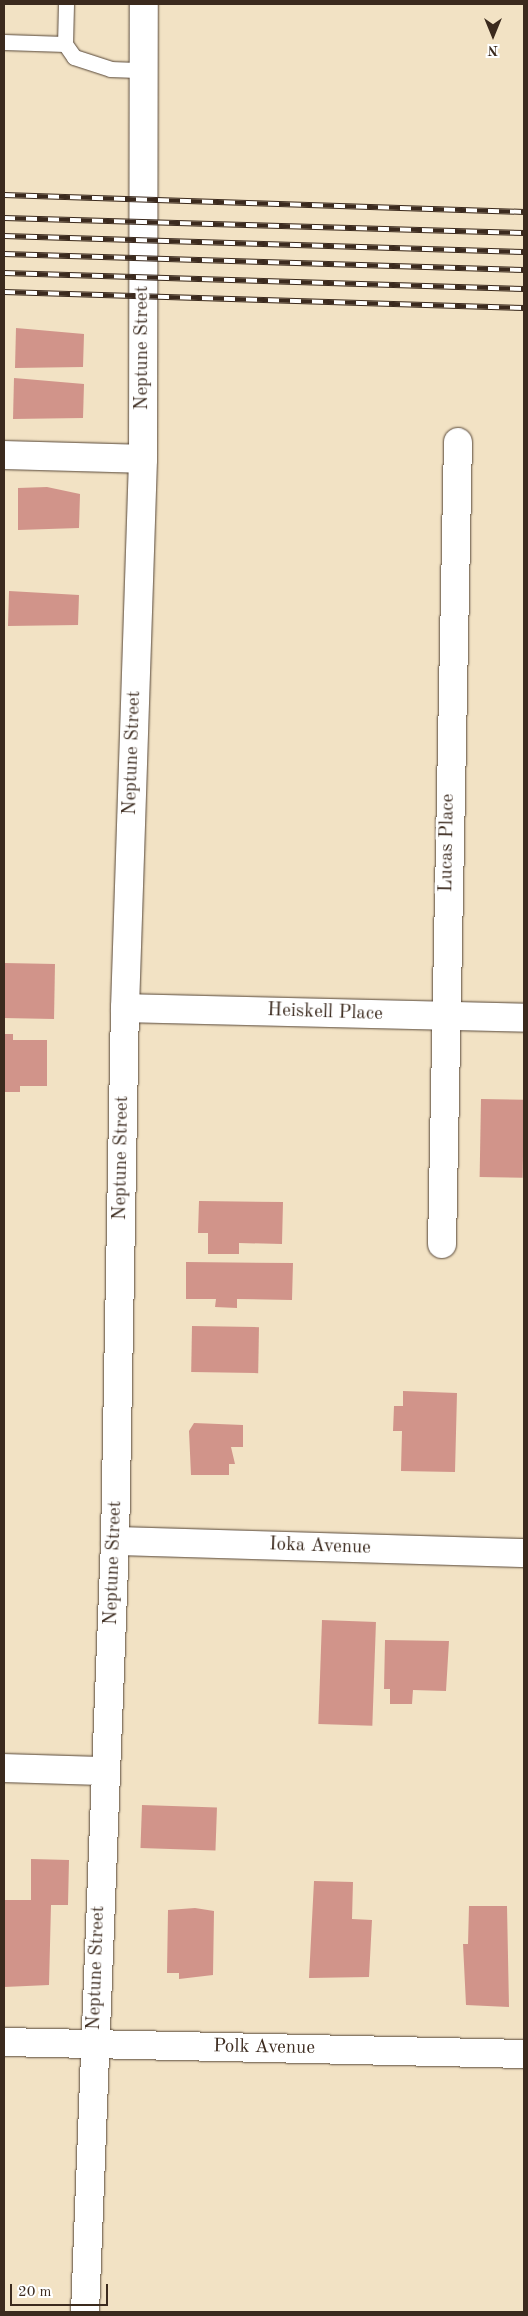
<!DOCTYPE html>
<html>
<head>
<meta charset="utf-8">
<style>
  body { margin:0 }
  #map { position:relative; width:528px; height:2316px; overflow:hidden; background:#f2e2c4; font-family:"Old Standard TT",serif }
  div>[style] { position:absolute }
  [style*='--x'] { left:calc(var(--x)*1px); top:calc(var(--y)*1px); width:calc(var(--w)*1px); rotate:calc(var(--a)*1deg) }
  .building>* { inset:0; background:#d1948a; transform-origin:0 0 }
  .roads { filter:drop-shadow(0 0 1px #564637) drop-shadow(0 0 1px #564637) }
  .service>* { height:15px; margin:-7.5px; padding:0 7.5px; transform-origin:7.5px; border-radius:7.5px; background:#fff }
  .minor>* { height:28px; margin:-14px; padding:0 14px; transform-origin:14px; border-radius:14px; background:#fff }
  .rail>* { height:5.5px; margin-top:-2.75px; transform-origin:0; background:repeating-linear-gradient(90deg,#fff 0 11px,#3b2a1e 0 22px); box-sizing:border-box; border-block:1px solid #3b2a1e }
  span { translate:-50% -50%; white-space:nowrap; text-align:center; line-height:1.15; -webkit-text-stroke:5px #fff; paint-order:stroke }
  .street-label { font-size:19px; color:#3b2a1e }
  .frame { position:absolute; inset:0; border:5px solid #3b2a1e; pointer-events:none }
  .north { position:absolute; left:468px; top:10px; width:50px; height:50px; -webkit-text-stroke:4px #fff; paint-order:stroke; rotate:180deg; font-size:14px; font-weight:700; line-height:20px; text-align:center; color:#3b2a1e }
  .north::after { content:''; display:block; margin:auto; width:18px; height:22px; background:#3b2a1e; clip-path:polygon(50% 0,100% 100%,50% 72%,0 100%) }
  .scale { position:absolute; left:10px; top:2284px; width:98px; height:22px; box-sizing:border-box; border:2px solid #3b2a1e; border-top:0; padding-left:6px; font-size:15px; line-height:18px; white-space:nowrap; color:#3b2a1e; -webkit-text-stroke:4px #fff; paint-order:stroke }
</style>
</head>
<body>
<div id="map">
  <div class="building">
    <i style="clip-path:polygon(16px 328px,84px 334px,83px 367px,15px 368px)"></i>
    <i style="clip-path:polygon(14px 378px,84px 384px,83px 418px,13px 419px)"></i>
    <i style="clip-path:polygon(47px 487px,80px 494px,79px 528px,18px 530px,18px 488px)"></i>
    <i style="clip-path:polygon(9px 591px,79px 595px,78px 625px,8px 626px)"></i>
    <i style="left:4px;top:963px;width:51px;height:55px;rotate:1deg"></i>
    <i style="clip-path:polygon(4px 1034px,13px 1034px,13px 1040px,47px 1040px,47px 1086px,20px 1086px,20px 1092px,4px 1092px)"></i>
    <i style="left:481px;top:1099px;width:43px;height:78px;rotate:1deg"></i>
    <i style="clip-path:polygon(199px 1201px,283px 1202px,282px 1244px,239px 1243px,239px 1254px,208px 1254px,208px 1233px,198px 1233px)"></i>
    <i style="clip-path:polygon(186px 1262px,293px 1263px,292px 1300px,237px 1299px,237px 1308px,215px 1307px,216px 1299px,186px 1299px)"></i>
    <i style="left:192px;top:1326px;width:67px;height:46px;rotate:1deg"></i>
    <i style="clip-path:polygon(403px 1391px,457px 1393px,455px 1472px,401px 1471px,402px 1431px,393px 1431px,394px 1406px,403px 1406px)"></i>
    <i style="clip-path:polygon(194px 1423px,243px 1425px,243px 1447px,231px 1447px,235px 1464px,229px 1464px,229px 1475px,191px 1475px,189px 1431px)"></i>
    <i style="left:322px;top:1620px;width:54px;height:104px;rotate:2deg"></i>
    <i style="clip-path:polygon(385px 1640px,449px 1641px,446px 1691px,413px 1690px,412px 1704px,390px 1704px,390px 1689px,384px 1689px)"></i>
    <i style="left:142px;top:1805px;width:75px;height:43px;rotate:2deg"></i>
    <i style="clip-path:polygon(31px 1859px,69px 1860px,68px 1905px,51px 1905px,49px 1985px,4px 1987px,4px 1900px,31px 1900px)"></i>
    <i style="clip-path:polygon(314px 1881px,353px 1882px,352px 1919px,372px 1920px,369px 1977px,309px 1978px)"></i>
    <i style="clip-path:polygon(469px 1906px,507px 1906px,509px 2007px,466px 2005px,463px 1944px,468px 1944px)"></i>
    <i style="clip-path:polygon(195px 1908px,214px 1911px,213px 1975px,179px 1979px,179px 1973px,167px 1973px,168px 1910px)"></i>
  </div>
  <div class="roads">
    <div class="service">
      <i style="--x:66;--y:4;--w:40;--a:91.4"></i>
      <i style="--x:65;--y:44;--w:16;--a:55"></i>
      <i style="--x:74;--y:57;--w:38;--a:18"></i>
      <i style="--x:110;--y:69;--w:34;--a:2"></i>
      <i style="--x:4;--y:42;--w:61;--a:1.9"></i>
    </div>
    <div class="minor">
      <i style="--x:4;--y:455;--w:139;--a:1.6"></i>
      <i style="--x:125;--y:1008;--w:399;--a:1.4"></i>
      <i style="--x:442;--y:1244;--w:802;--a:-88.86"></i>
      <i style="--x:115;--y:1541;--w:409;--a:1.7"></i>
      <i style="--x:4;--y:1768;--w:100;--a:1.7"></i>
      <i style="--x:4;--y:2042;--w:520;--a:1.32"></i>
      <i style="--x:85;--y:2312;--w:772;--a:-87.77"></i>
      <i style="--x:115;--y:1541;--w:533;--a:-88.93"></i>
      <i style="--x:125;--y:1008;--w:549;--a:-88.12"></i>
      <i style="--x:143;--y:459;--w:455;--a:-89.9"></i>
    </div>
  </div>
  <div class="rail">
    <i style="--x:4;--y:195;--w:520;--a:1.87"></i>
    <i style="--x:4;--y:218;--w:520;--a:1.65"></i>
    <i style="--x:4;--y:236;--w:520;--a:1.76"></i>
    <i style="--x:4;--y:254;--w:520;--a:1.76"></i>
    <i style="--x:4;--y:273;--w:520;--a:1.76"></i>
    <i style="--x:4;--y:292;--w:520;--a:1.76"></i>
  </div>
  <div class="street-label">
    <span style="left:143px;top:348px;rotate:-90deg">Neptune Street</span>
    <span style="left:133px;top:753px;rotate:-88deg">Neptune Street</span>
    <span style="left:448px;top:843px;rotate:-89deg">Lucas Place</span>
    <span style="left:325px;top:1013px;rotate:2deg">Heiskell Place</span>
    <span style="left:122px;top:1158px;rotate:-89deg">Neptune Street</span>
    <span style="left:320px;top:1547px;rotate:2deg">Ioka Avenue</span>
    <span style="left:114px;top:1563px;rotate:-88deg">Neptune Street</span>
    <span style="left:97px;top:1968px;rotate:-88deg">Neptune Street</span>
    <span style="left:264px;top:2048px;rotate:1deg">Polk Avenue</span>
  </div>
  <div class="frame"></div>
  <div class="north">N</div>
  <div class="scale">20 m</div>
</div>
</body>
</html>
